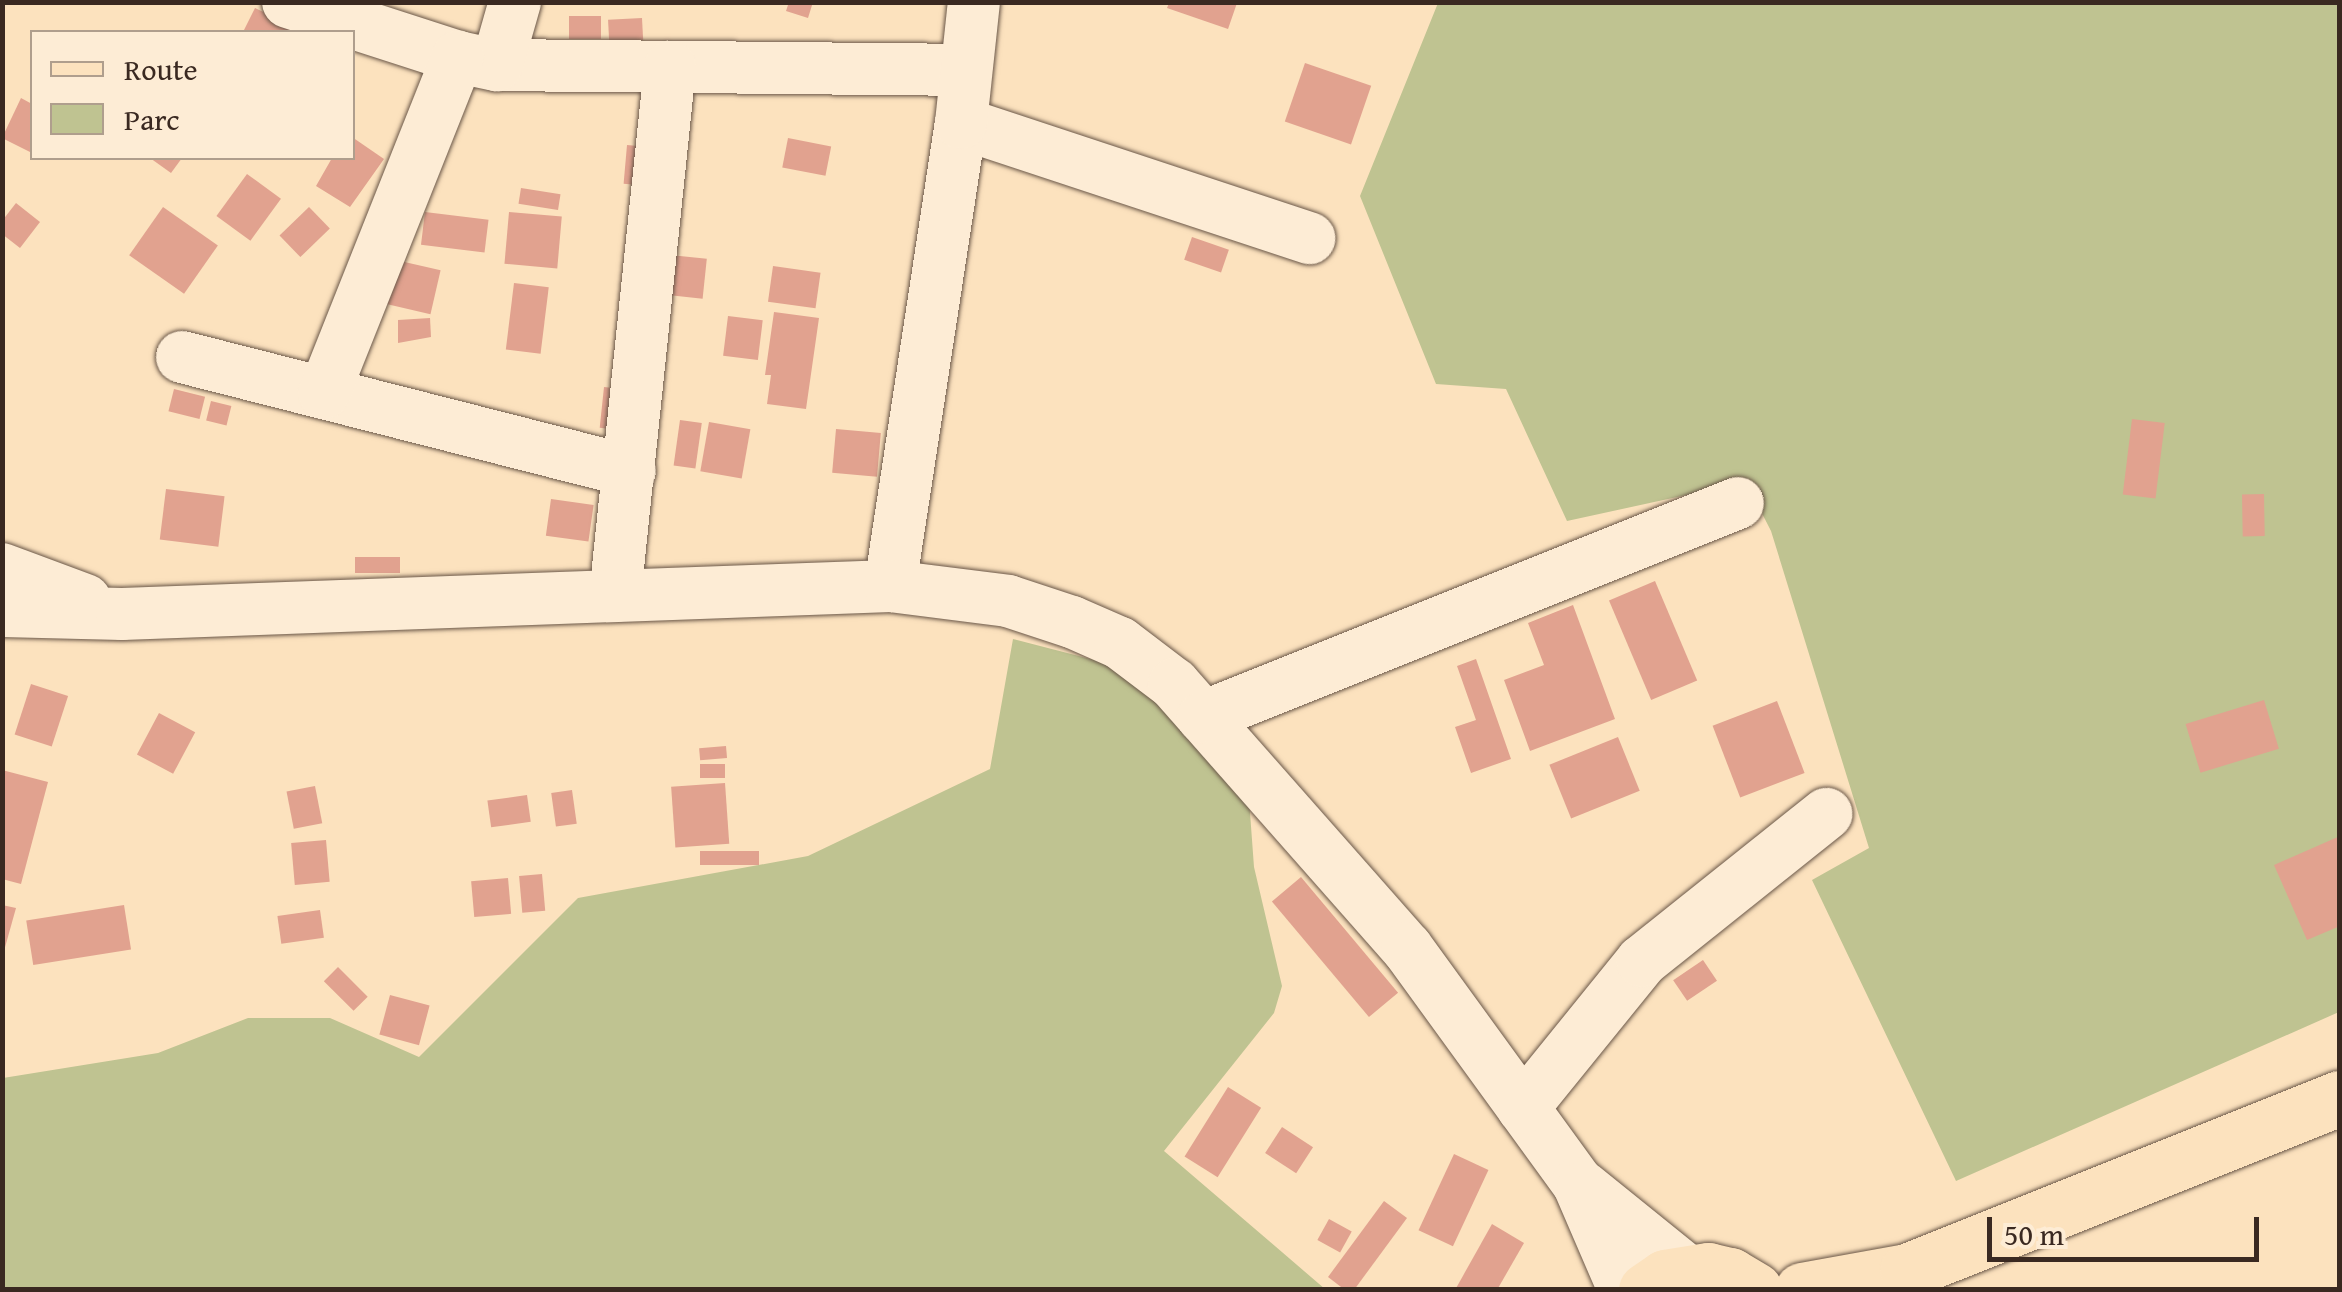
<!DOCTYPE html>
<html>
<head>
<meta charset="utf-8">
<style>
  body { margin:0 }
  #map { position:relative; width:2342px; height:1292px; overflow:hidden; background:#fce2be; font-family:"Gentium Book Plus",serif }
  div>[style] { position:absolute }
  [style*='--x'] { left:calc(var(--x)*1px); top:calc(var(--y)*1px); width:calc(var(--w)*1px); rotate:calc(var(--a)*1deg) }
  .green>* { inset:0; background:#bfc391 }
  .building>* { inset:0; background:#e1a28f; transform-origin:0 0 }
  .roads { filter:drop-shadow(0 0 2px #6a5748) drop-shadow(0 0 2px #6a5748) }
  .minor>* { height:52px; margin:-26px; padding:0 26px; transform-origin:26px; border-radius:26px; background:#fdecd5 }
  .major>* { height:55px; margin:-27.5px; padding:0 27.5px; transform-origin:27.5px; border-radius:27.5px; background:#fce2be }
  span { translate:-50% -50%; white-space:nowrap; text-align:center; line-height:1.15; -webkit-text-stroke:8px #fdecd5; paint-order:stroke }
  .frame { position:absolute; inset:0; border:5px solid #3a2921; pointer-events:none }
  .legend { position:absolute; left:30px; top:30px; width:325px; height:130px; box-sizing:border-box; background:#fdecd5; border:2px solid #af9e8d; margin:0; padding:12px 18px; list-style:none; font-size:30px; color:#3a2921 }
  .legend li { display:flex; align-items:center; gap:20px; height:50px }
  .legend b { width:50px; border:2px solid #af9e8d }
  .scale { position:absolute; left:1987px; top:1217px; width:272px; height:45px; box-sizing:border-box; border:5px solid #3a2921; border-top:0; padding-left:12px; font-size:30px; line-height:35px; white-space:nowrap; color:#3a2921; -webkit-text-stroke:8px #fdecd5; paint-order:stroke }
</style>
</head>
<body>
<div id="map">
  <div class="green">
    <i style="clip-path:polygon(1438px 3px,2339px 3px,2339px 1012px,1956px 1181px,1812px 880px,1869px 848px,1771px 531px,1746px 482px,1567px 521px,1506px 389px,1436px 384px,1360px 196px)"></i>
    <i style="clip-path:polygon(1013px 639px,1129px 669px,1249px 799px,1254px 867px,1282px 986px,1274px 1013px,1164px 1151px,1325px 1289px,3px 1290px,3px 1078px,158px 1053px,248px 1018px,330px 1018px,419px 1057px,578px 898px,808px 856px,990px 769px)"></i>
  </div>
  <div class="building">
    <i style="clip-path:polygon(789px 2px,813px 2px,808px 18px,786px 11px)"></i>
    <i style="clip-path:polygon(1169px 3px,1237px 3px,1228px 29px,1167px 8px)"></i>
    <i style="clip-path:polygon(255px 8px,305px 32px,243px 32px)"></i>
    <i style="left:601px;top:16px;width:23px;height:32px;rotate:90deg"></i>
    <i style="left:642px;top:18px;width:22px;height:34px;rotate:87deg"></i>
    <i style="left:1305px;top:63px;width:70px;height:62px;rotate:19deg"></i>
    <i style="clip-path:polygon(21px 98px,32px 104px,32px 153px,2px 138px)"></i>
    <i style="clip-path:polygon(352px 137px,384px 159px,350px 207px,316px 186px,332px 158px,352px 158px)"></i>
    <i style="left:788px;top:138px;width:44px;height:30px;rotate:11deg"></i>
    <i style="left:627px;top:145px;width:22px;height:39px;rotate:5deg"></i>
    <i style="clip-path:polygon(150px 158px,182px 158px,171px 173px)"></i>
    <i style="left:247px;top:174px;width:42px;height:52px;rotate:36deg"></i>
    <i style="left:521px;top:188px;width:40px;height:16px;rotate:9deg"></i>
    <i style="clip-path:polygon(16px 203px,40px 222px,20px 248px,2px 234px,2px 221px)"></i>
    <i style="left:163px;top:207px;width:67px;height:59px;rotate:35deg"></i>
    <i style="left:309px;top:207px;width:30px;height:41px;rotate:46deg"></i>
    <i style="left:425px;top:212px;width:64px;height:33px;rotate:7deg"></i>
    <i style="left:509px;top:212px;width:53px;height:52px;rotate:5deg"></i>
    <i style="left:1192px;top:237px;width:39px;height:24px;rotate:19deg"></i>
    <i style="left:670px;top:255px;width:37px;height:40px;rotate:6deg"></i>
    <i style="left:387px;top:258px;width:55px;height:45px;rotate:13deg"></i>
    <i style="left:773px;top:266px;width:48px;height:36px;rotate:8deg"></i>
    <i style="left:514px;top:283px;width:35px;height:67px;rotate:7deg"></i>
    <i style="clip-path:polygon(774px 312px,819px 318px,806px 409px,767px 404px,771px 375px,765px 375px)"></i>
    <i style="left:728px;top:316px;width:35px;height:40px;rotate:7deg"></i>
    <i style="clip-path:polygon(430px 318px,431px 337px,398px 343px,398px 320px)"></i>
    <i style="left:604px;top:387px;width:18px;height:41px;rotate:6deg"></i>
    <i style="left:174px;top:389px;width:32px;height:23px;rotate:14deg"></i>
    <i style="left:211px;top:401px;width:21px;height:20px;rotate:14deg"></i>
    <i style="left:2132px;top:419px;width:33px;height:76px;rotate:7deg"></i>
    <i style="left:680px;top:420px;width:22px;height:46px;rotate:8deg"></i>
    <i style="left:709px;top:422px;width:42px;height:50px;rotate:10deg"></i>
    <i style="left:836px;top:429px;width:45px;height:44px;rotate:5deg"></i>
    <i style="left:166px;top:489px;width:59px;height:51px;rotate:7deg"></i>
    <i style="left:2264px;top:494px;width:42px;height:22px;rotate:89deg"></i>
    <i style="left:551px;top:499px;width:43px;height:37px;rotate:8deg"></i>
    <i style="left:400px;top:557px;width:16px;height:45px;rotate:90deg"></i>
    <i style="left:1655px;top:581px;width:108px;height:50px;rotate:67deg"></i>
    <i style="clip-path:polygon(1573px 605px,1615px 719px,1530px 751px,1504px 680px,1544px 665px,1528px 623px)"></i>
    <i style="clip-path:polygon(1476px 659px,1511px 759px,1471px 773px,1455px 727px,1476px 720px,1457px 666px)"></i>
    <i style="left:31px;top:684px;width:39px;height:53px;rotate:18deg"></i>
    <i style="left:2264px;top:700px;width:51px;height:82px;rotate:73deg"></i>
    <i style="left:1777px;top:701px;width:77px;height:69px;rotate:69deg"></i>
    <i style="left:159px;top:713px;width:41px;height:47px;rotate:28deg"></i>
    <i style="left:1618px;top:737px;width:58px;height:74px;rotate:68deg"></i>
    <i style="left:726px;top:746px;width:12px;height:27px;rotate:85deg"></i>
    <i style="left:700px;top:764px;width:25px;height:14px"></i>
    <i style="clip-path:polygon(2px 770px,48px 782px,21px 884px,2px 879px)"></i>
    <i style="left:725px;top:783px;width:61px;height:54px;rotate:86deg"></i>
    <i style="left:315px;top:786px;width:38px;height:29px;rotate:79deg"></i>
    <i style="left:572px;top:790px;width:34px;height:21px;rotate:82deg"></i>
    <i style="left:527px;top:795px;width:27px;height:40px;rotate:82deg"></i>
    <i style="clip-path:polygon(2340px 836px,2340px 926px,2307px 940px,2274px 865px)"></i>
    <i style="left:326px;top:840px;width:42px;height:35px;rotate:85deg"></i>
    <i style="left:700px;top:851px;width:59px;height:14px"></i>
    <i style="left:542px;top:874px;width:37px;height:23px;rotate:85deg"></i>
    <i style="left:1301px;top:877px;width:151px;height:38px;rotate:50deg"></i>
    <i style="left:508px;top:878px;width:36px;height:37px;rotate:85deg"></i>
    <i style="clip-path:polygon(2px 905px,16px 908px,4px 951px,2px 950px)"></i>
    <i style="left:124px;top:905px;width:45px;height:99px;rotate:81deg"></i>
    <i style="left:320px;top:910px;width:28px;height:43px;rotate:82deg"></i>
    <i style="left:1703px;top:960px;width:25px;height:36px;rotate:56deg"></i>
    <i style="left:338px;top:967px;width:42px;height:20px;rotate:45deg"></i>
    <i style="left:390px;top:995px;width:41px;height:41px;rotate:15deg"></i>
    <i style="left:1228px;top:1087px;width:39px;height:82px;rotate:32deg"></i>
    <i style="left:1282px;top:1127px;width:37px;height:31px;rotate:33deg"></i>
    <i style="left:1454px;top:1154px;width:38px;height:84px;rotate:25deg"></i>
    <i style="clip-path:polygon(1384px 1201px,1407px 1218px,1354px 1290px,1345px 1290px,1328px 1277px)"></i>
    <i style="left:1329px;top:1219px;width:26px;height:24px;rotate:29deg"></i>
    <i style="clip-path:polygon(1492px 1224px,1524px 1243px,1497px 1290px,1455px 1290px)"></i>
  </div>
  <div class="roads">
    <div class="minor">
      <i style="--x:288;--y:2;--w:179;--a:17.9"></i>
      <i style="--x:458;--y:57;--w:40;--a:12"></i>
      <i style="--x:497;--y:65;--w:468;--a:0.6"></i>
      <i style="--x:497;--y:65;--w:66;--a:-74.1"></i>
      <i style="--x:961;--y:123;--w:367;--a:18.3"></i>
      <i style="--x:182;--y:357;--w:462;--a:14.3"></i>
      <i style="--x:324;--y:393;--w:362;--a:-68.3"></i>
      <i style="--x:2;--y:569;--w:89;--a:20.5"></i>
      <i style="--x:890;--y:586;--w:468;--a:-81.3"></i>
      <i style="--x:961;--y:123;--w:122;--a:-83.9"></i>
      <i style="--x:615;--y:596;--w:532;--a:-84.06"></i>
      <i style="--x:2;--y:611;--w:120;--a:1.4"></i>
      <i style="--x:122;--y:614;--w:769;--a:-2.09"></i>
      <i style="--x:890;--y:586;--w:119;--a:7.2"></i>
      <i style="--x:1008;--y:601;--w:67;--a:18.2"></i>
      <i style="--x:1072;--y:622;--w:52;--a:23.6"></i>
      <i style="--x:1120;--y:643;--w:68;--a:37.2"></i>
      <i style="--x:1174;--y:684;--w:352;--a:48.6"></i>
      <i style="--x:1407;--y:948;--w:291;--a:54"></i>
      <i style="--x:1578;--y:1183;--w:116;--a:66.7"></i>
      <i style="--x:1203;--y:717;--w:576;--a:-21.8"></i>
      <i style="--x:1523;--y:1108;--w:189;--a:-51"></i>
      <i style="--x:1642;--y:961;--w:236;--a:-38.6"></i>
      <i style="--x:1583;--y:1187;--w:134;--a:38.9"></i>
    </div>
    <div class="major">
      <i style="--x:1646;--y:1290;--w:23;--a:-34"></i>
      <i style="--x:1665;--y:1277;--w:44;--a:-9.2"></i>
      <i style="--x:1708;--y:1270;--w:23;--a:13"></i>
      <i style="--x:1730;--y:1275;--w:29;--a:31"></i>
      <i style="--x:1802;--y:1290;--w:107;--a:-10.3"></i>
      <i style="--x:1907;--y:1271;--w:466;--a:-21.8"></i>
    </div>
  </div>
  <div class="frame"></div>
  <ul class="legend">
  <li><b style="height:12px;background:#fce2be"></b>Route</li>
  <li><b style="height:28px;background:#bfc391"></b>Parc</li>
  </ul>
  <div class="scale">50 m</div>
</div>
</body>
</html>
